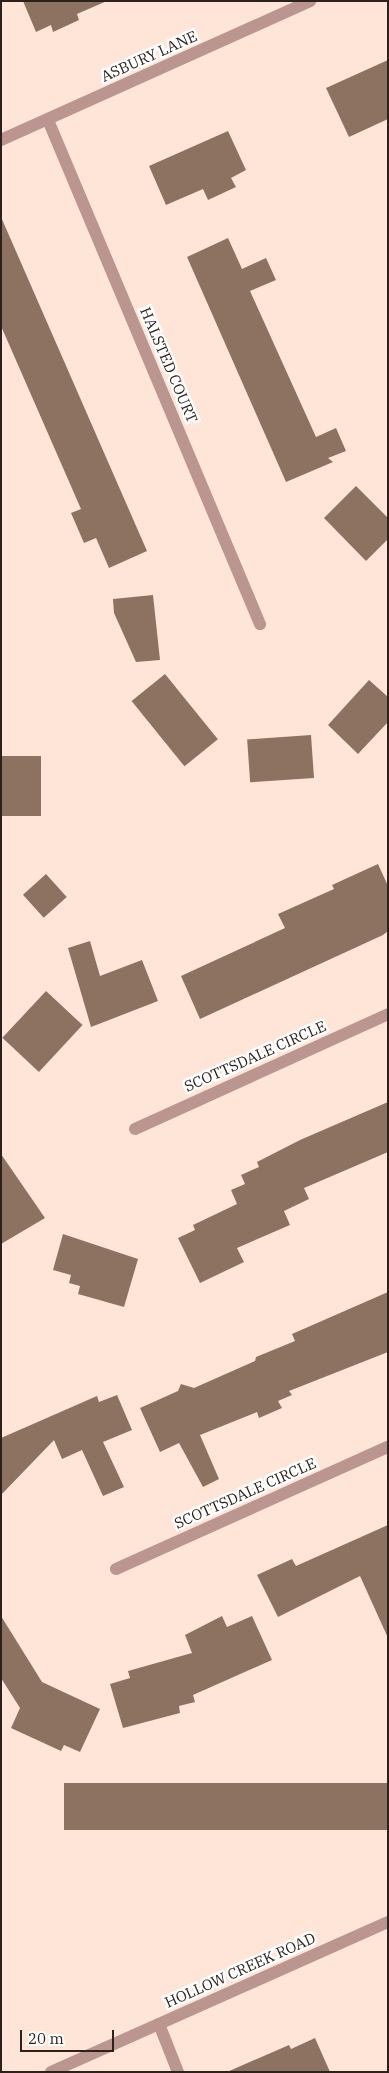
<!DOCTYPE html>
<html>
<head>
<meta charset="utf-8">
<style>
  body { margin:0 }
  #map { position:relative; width:389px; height:2073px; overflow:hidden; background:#ffe5d7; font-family:"IBM Plex Serif",serif }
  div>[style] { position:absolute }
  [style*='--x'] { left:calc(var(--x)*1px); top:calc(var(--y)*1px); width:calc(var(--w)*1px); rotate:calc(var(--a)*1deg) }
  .building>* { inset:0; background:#8d7262; transform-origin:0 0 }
  .minor>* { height:12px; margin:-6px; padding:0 6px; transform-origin:6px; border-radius:6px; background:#bb9590 }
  span { translate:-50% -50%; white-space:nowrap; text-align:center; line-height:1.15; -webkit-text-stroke:5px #fff; paint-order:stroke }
  .street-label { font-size:15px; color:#2d211b }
  .frame { position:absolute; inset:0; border:2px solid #2d211b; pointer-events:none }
  .scale { position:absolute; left:20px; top:2030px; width:94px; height:22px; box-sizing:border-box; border:2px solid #2d211b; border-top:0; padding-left:6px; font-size:15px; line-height:18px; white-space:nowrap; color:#2d211b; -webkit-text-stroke:4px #fff; paint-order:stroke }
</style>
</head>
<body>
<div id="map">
  <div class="building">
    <i style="clip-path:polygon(23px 1px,107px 1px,77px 14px,79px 20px,53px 32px,51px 25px,36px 32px)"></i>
    <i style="clip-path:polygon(388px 60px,388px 119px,349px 137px,326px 88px)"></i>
    <i style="clip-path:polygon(228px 131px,246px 170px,231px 178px,236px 187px,208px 200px,203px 189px,166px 205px,149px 166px)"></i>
    <i style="clip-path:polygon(1px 217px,147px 551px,109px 568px,96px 538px,84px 543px,71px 513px,81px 509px,1px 326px)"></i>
    <i style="clip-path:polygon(228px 238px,242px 269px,266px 258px,276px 280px,250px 291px,316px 437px,336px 428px,346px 451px,328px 458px,333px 462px,286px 482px,187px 257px)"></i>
    <i style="clip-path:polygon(356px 486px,388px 518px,388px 539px,366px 561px,324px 518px)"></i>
    <i style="clip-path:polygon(153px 595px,160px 660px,136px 662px,114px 613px,113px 599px)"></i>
    <i style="left:165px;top:674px;width:84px;height:43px;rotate:51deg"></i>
    <i style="clip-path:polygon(369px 680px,388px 697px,388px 722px,358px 754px,328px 725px)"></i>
    <i style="left:311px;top:735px;width:43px;height:64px;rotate:86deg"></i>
    <i style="left:1px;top:756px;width:40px;height:60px"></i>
    <i style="clip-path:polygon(378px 864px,388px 886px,388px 931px,383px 935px,200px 1019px,181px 976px,285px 928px,278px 914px,334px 889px,332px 885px)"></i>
    <i style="left:46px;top:874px;width:31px;height:31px;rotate:48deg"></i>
    <i style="clip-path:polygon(90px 941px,100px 976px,142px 960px,158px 1001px,91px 1027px,68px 948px)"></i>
    <i style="left:46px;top:991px;width:50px;height:64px;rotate:43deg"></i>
    <i style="clip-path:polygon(388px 1102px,388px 1152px,304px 1188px,309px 1199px,284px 1211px,290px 1225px,237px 1248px,244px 1262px,200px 1283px,178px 1238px,195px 1230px,193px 1225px,237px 1204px,231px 1190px,245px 1184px,241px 1175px,259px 1167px,257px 1162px,300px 1140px)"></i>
    <i style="clip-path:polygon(1px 1154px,45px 1218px,1px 1244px)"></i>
    <i style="clip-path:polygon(63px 1234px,138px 1259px,124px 1307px,78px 1294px,80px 1286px,69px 1283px,71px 1275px,53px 1270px)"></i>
    <i style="clip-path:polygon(388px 1292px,388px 1352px,289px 1391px,292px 1395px,278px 1401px,282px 1408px,259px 1418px,257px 1412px,200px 1435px,219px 1479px,203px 1487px,179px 1443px,160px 1452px,140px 1408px,178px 1391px,181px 1384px,194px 1388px,255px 1361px,256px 1357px,295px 1341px,292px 1334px)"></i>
    <i style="clip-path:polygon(117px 1395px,132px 1430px,103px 1442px,124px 1487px,103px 1496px,82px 1450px,62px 1459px,54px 1440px,1px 1495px,1px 1438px,97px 1396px,99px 1402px)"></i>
    <i style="clip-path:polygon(388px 1525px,388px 1638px,360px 1576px,278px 1617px,257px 1575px,292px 1559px,296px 1566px)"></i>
    <i style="clip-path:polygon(1px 1616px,42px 1682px,100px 1709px,80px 1752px,64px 1745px,61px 1751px,11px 1728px,20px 1708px,1px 1678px)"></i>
    <i style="clip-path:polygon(222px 1616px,227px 1627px,252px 1616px,272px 1660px,193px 1695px,195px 1702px,179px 1706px,180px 1713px,123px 1728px,110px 1684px,130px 1678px,128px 1671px,192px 1653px,185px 1635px)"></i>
    <i style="left:388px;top:1783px;width:47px;height:324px;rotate:90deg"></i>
    <i style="clip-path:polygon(315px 2038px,330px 2072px,227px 2072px,289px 2045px,291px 2049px)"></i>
  </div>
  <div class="minor">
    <i style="--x:48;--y:120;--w:547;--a:67.19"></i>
    <i style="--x:1;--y:140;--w:339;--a:-24.2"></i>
    <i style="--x:135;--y:1129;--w:278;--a:-24.4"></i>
    <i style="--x:116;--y:1569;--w:298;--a:-24.2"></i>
    <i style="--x:159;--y:2024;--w:52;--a:68.4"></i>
    <i style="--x:51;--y:2072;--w:369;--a:-24"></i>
  </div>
  <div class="street-label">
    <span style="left:149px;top:56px;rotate:-24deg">ASBURY LANE</span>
    <span style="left:169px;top:365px;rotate:67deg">HALSTED COURT</span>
    <span style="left:255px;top:1056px;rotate:-24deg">SCOTTSDALE CIRCLE</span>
    <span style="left:245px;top:1493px;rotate:-24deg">SCOTTSDALE CIRCLE</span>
    <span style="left:240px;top:1970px;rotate:-24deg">HOLLOW CREEK ROAD</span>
  </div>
  <div class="frame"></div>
  <div class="scale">20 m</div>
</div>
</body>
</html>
